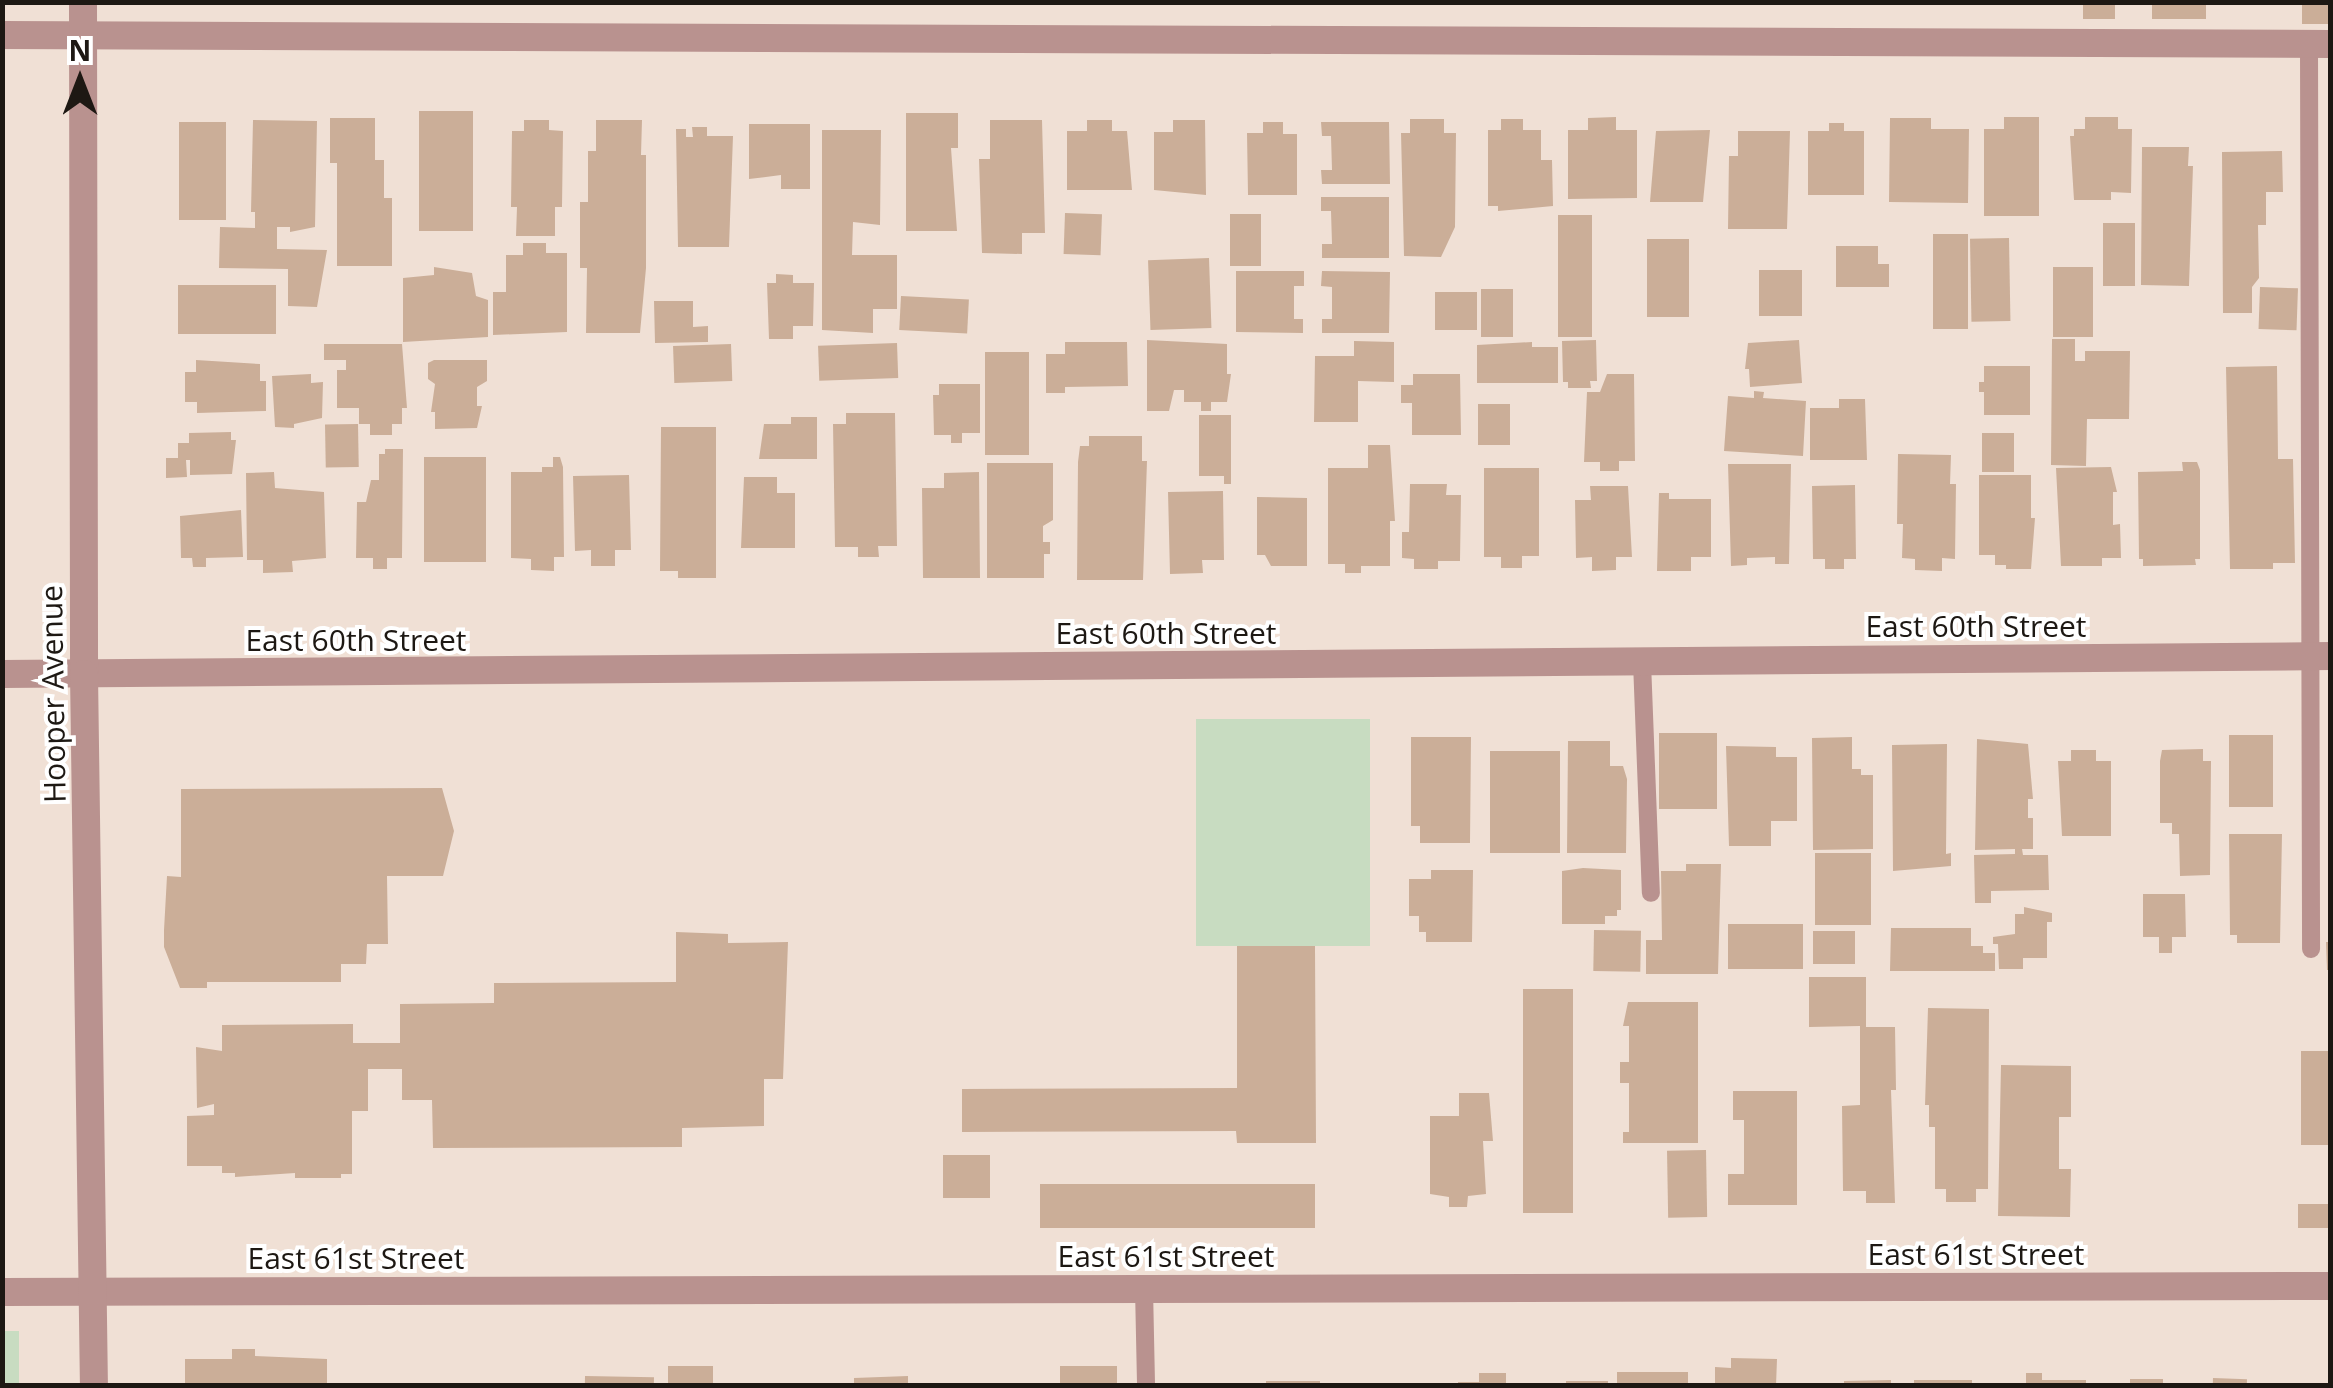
<!DOCTYPE html>
<html>
<head>
<meta charset="utf-8">
<style>
  body { margin:0 }
  #map { position:relative; width:2333px; height:1388px; overflow:hidden; background:#f0e0d5; font-family:"Open Sans",sans-serif }
  div>[style] { position:absolute }
  [style*='--x'] { left:calc(var(--x)*1px); top:calc(var(--y)*1px); width:calc(var(--w)*1px); rotate:calc(var(--a)*1deg) }
  .green>* { inset:0; background:#c8dcc1; transform-origin:0 0 }
  .building>* { inset:0; background:#cbae98; transform-origin:0 0 }
  .service>* { height:18px; margin:-9px; padding:0 9px; transform-origin:9px; border-radius:9px; background:#b9928f }
  .minor>* { height:28px; margin:-14px; padding:0 14px; transform-origin:14px; border-radius:14px; background:#b9928f }
  .tertiary>* { height:28px; margin:-14px; padding:0 14px; transform-origin:14px; border-radius:14px; background:#b9928f }
  span { translate:-50% -50%; white-space:nowrap; text-align:center; line-height:1.15; -webkit-text-stroke:8px #fff; paint-order:stroke }
  .street-label { font-size:30px; color:#1d1813 }
  .frame { position:absolute; inset:0; border:5px solid #1d1813; pointer-events:none }
  .north { position:absolute; left:30px; top:30px; width:100px; height:100px; -webkit-text-stroke:8px #fff; paint-order:stroke; rotate:0deg; font-size:28px; font-weight:700; line-height:40px; text-align:center; color:#1d1813 }
  .north::after { content:''; display:block; margin:auto; width:35px; height:45px; background:#1d1813; clip-path:polygon(50% 0,100% 100%,50% 72%,0 100%) }
</style>
</head>
<body>
<div id="map">
  <div class="green">
    <i style="left:1370px;top:719px;width:227px;height:174px;rotate:90deg"></i>
    <i style="left:2px;top:1331px;width:17px;height:54px"></i>
  </div>
  <div class="building">
    <i style="left:2083px;top:2px;width:32px;height:17px"></i>
    <i style="left:2152px;top:2px;width:54px;height:17px"></i>
    <i style="left:2302px;top:2px;width:28px;height:22px"></i>
    <i style="left:419px;top:111px;width:54px;height:120px"></i>
    <i style="clip-path:polygon(906px 113px,958px 113px,958px 148px,951px 148px,957px 231px,906px 231px)"></i>
    <i style="clip-path:polygon(1616px 117px,1616px 130px,1637px 130px,1637px 198px,1568px 199px,1568px 130px,1588px 130px,1588px 118px)"></i>
    <i style="clip-path:polygon(2004px 117px,2039px 117px,2039px 216px,1984px 216px,1984px 129px,2004px 129px)"></i>
    <i style="clip-path:polygon(2085px 117px,2118px 117px,2118px 129px,2132px 129px,2131px 193px,2111px 192px,2111px 200px,2074px 200px,2070px 136px,2074px 136px,2074px 129px,2085px 129px)"></i>
    <i style="clip-path:polygon(330px 118px,375px 118px,375px 160px,384px 160px,384px 198px,392px 198px,392px 266px,337px 266px,337px 163px,330px 163px)"></i>
    <i style="clip-path:polygon(1890px 118px,1931px 118px,1931px 129px,1969px 129px,1968px 203px,1889px 202px)"></i>
    <i style="clip-path:polygon(1410px 119px,1444px 119px,1444px 133px,1456px 133px,1455px 227px,1441px 257px,1404px 256px,1401px 133px,1410px 133px)"></i>
    <i style="clip-path:polygon(1501px 119px,1523px 119px,1523px 130px,1541px 130px,1541px 160px,1552px 160px,1553px 206px,1498px 211px,1498px 206px,1488px 206px,1488px 130px,1501px 130px)"></i>
    <i style="clip-path:polygon(253px 120px,317px 121px,315px 227px,290px 232px,290px 227px,277px 227px,277px 249px,327px 250px,317px 307px,288px 306px,288px 269px,219px 268px,220px 227px,255px 228px,255px 212px,251px 212px)"></i>
    <i style="clip-path:polygon(524px 120px,549px 120px,549px 130px,563px 131px,562px 207px,555px 207px,555px 236px,516px 236px,517px 207px,511px 207px,512px 131px,524px 131px)"></i>
    <i style="clip-path:polygon(596px 120px,642px 120px,641px 155px,646px 155px,646px 268px,640px 333px,586px 333px,587px 268px,580px 268px,580px 202px,588px 202px,588px 151px,596px 151px)"></i>
    <i style="clip-path:polygon(990px 120px,1042px 120px,1045px 233px,1022px 233px,1022px 254px,982px 253px,979px 159px,990px 159px)"></i>
    <i style="clip-path:polygon(1087px 120px,1112px 120px,1112px 131px,1127px 131px,1132px 190px,1067px 190px,1067px 131px,1087px 131px)"></i>
    <i style="clip-path:polygon(1173px 120px,1205px 120px,1206px 195px,1154px 190px,1154px 132px,1173px 132px)"></i>
    <i style="left:179px;top:122px;width:47px;height:98px"></i>
    <i style="clip-path:polygon(1263px 122px,1283px 122px,1283px 134px,1297px 134px,1297px 195px,1248px 195px,1247px 133px,1263px 133px)"></i>
    <i style="clip-path:polygon(1321px 122px,1389px 122px,1390px 184px,1322px 184px,1321px 170px,1332px 170px,1331px 136px,1322px 136px)"></i>
    <i style="clip-path:polygon(1829px 123px,1844px 123px,1844px 131px,1864px 131px,1864px 195px,1808px 195px,1808px 131px,1829px 131px)"></i>
    <i style="clip-path:polygon(749px 124px,810px 124px,810px 189px,781px 189px,781px 175px,749px 179px)"></i>
    <i style="clip-path:polygon(692px 127px,707px 127px,707px 136px,733px 136px,729px 247px,678px 247px,676px 129px,686px 129px,686px 137px,693px 137px)"></i>
    <i style="clip-path:polygon(822px 130px,881px 130px,880px 225px,853px 222px,852px 255px,897px 255px,897px 309px,873px 309px,873px 333px,822px 330px)"></i>
    <i style="clip-path:polygon(1710px 130px,1703px 202px,1650px 202px,1656px 131px)"></i>
    <i style="clip-path:polygon(1738px 131px,1790px 131px,1787px 229px,1728px 229px,1729px 156px,1738px 156px)"></i>
    <i style="clip-path:polygon(2142px 147px,2189px 147px,2188px 166px,2193px 166px,2189px 286px,2141px 285px)"></i>
    <i style="clip-path:polygon(2282px 151px,2283px 192px,2266px 192px,2266px 225px,2258px 225px,2259px 278px,2252px 287px,2252px 313px,2223px 313px,2222px 152px)"></i>
    <i style="clip-path:polygon(1321px 197px,1389px 197px,1389px 258px,1322px 258px,1322px 244px,1332px 244px,1331px 211px,1321px 211px)"></i>
    <i style="left:1065px;top:213px;width:37px;height:41px;rotate:2deg"></i>
    <i style="left:1230px;top:214px;width:31px;height:52px"></i>
    <i style="left:1592px;top:215px;width:122px;height:34px;rotate:90deg"></i>
    <i style="left:2103px;top:223px;width:32px;height:63px"></i>
    <i style="left:1933px;top:234px;width:35px;height:95px"></i>
    <i style="left:2009px;top:238px;width:83px;height:39px;rotate:89deg"></i>
    <i style="left:1647px;top:239px;width:42px;height:78px"></i>
    <i style="clip-path:polygon(523px 243px,546px 243px,546px 253px,567px 253px,567px 332px,493px 335px,493px 292px,506px 292px,506px 255px,523px 255px)"></i>
    <i style="clip-path:polygon(1836px 246px,1878px 246px,1878px 264px,1889px 264px,1889px 287px,1836px 287px)"></i>
    <i style="left:1209px;top:258px;width:70px;height:61px;rotate:88deg"></i>
    <i style="clip-path:polygon(434px 267px,472px 273px,476px 296px,488px 300px,488px 337px,403px 342px,403px 278px,434px 275px)"></i>
    <i style="left:2053px;top:267px;width:40px;height:70px"></i>
    <i style="left:1759px;top:270px;width:43px;height:46px"></i>
    <i style="clip-path:polygon(1236px 271px,1304px 271px,1304px 286px,1294px 286px,1294px 319px,1303px 319px,1303px 333px,1236px 332px)"></i>
    <i style="clip-path:polygon(1322px 271px,1390px 272px,1389px 333px,1322px 333px,1322px 319px,1332px 319px,1332px 287px,1321px 286px)"></i>
    <i style="clip-path:polygon(776px 274px,793px 275px,793px 283px,814px 283px,813px 326px,793px 326px,793px 339px,769px 339px,767px 283px,776px 283px)"></i>
    <i style="left:276px;top:285px;width:49px;height:98px;rotate:90deg"></i>
    <i style="left:2260px;top:287px;width:38px;height:42px;rotate:2deg"></i>
    <i style="left:1481px;top:289px;width:32px;height:48px"></i>
    <i style="left:1435px;top:292px;width:42px;height:38px"></i>
    <i style="left:901px;top:296px;width:68px;height:34px;rotate:3deg"></i>
    <i style="clip-path:polygon(654px 301px,693px 301px,693px 327px,708px 326px,708px 342px,655px 343px)"></i>
    <i style="clip-path:polygon(2052px 339px,2075px 339px,2075px 361px,2085px 361px,2085px 351px,2130px 351px,2129px 419px,2087px 419px,2086px 466px,2051px 465px)"></i>
    <i style="clip-path:polygon(1147px 340px,1227px 344px,1227px 374px,1231px 374px,1227px 402px,1211px 402px,1211px 411px,1201px 411px,1201px 402px,1184px 402px,1184px 390px,1174px 390px,1169px 411px,1147px 411px)"></i>
    <i style="clip-path:polygon(1596px 340px,1597px 381px,1590px 381px,1591px 388px,1568px 388px,1568px 382px,1563px 382px,1562px 341px)"></i>
    <i style="clip-path:polygon(1799px 340px,1802px 383px,1750px 387px,1749px 369px,1745px 369px,1748px 343px)"></i>
    <i style="clip-path:polygon(1354px 341px,1394px 342px,1394px 382px,1358px 381px,1358px 422px,1314px 422px,1315px 356px,1354px 356px)"></i>
    <i style="clip-path:polygon(1065px 342px,1127px 342px,1128px 386px,1065px 387px,1065px 393px,1046px 393px,1046px 354px,1065px 354px)"></i>
    <i style="clip-path:polygon(1532px 342px,1532px 347px,1558px 347px,1558px 383px,1477px 383px,1477px 345px)"></i>
    <i style="left:897px;top:343px;width:35px;height:79px;rotate:88deg"></i>
    <i style="clip-path:polygon(324px 344px,402px 344px,407px 408px,402px 408px,402px 424px,392px 424px,392px 435px,370px 435px,370px 424px,359px 424px,359px 408px,337px 408px,337px 370px,346px 370px,346px 360px,324px 360px)"></i>
    <i style="left:731px;top:344px;width:37px;height:58px;rotate:88deg"></i>
    <i style="left:985px;top:352px;width:44px;height:103px"></i>
    <i style="clip-path:polygon(196px 360px,260px 364px,260px 381px,266px 381px,266px 411px,197px 413px,197px 402px,185px 402px,185px 372px,196px 372px)"></i>
    <i style="clip-path:polygon(434px 360px,487px 360px,487px 381px,477px 387px,477px 406px,482px 406px,477px 428px,435px 429px,435px 412px,431px 412px,435px 384px,428px 379px,428px 363px)"></i>
    <i style="clip-path:polygon(1984px 366px,2030px 366px,2030px 415px,1984px 415px,1984px 392px,1979px 392px,1979px 382px,1984px 382px)"></i>
    <i style="clip-path:polygon(2277px 366px,2278px 459px,2293px 459px,2295px 563px,2273px 563px,2273px 569px,2230px 569px,2226px 367px)"></i>
    <i style="clip-path:polygon(311px 374px,311px 383px,323px 382px,322px 418px,294px 424px,294px 428px,275px 427px,272px 376px)"></i>
    <i style="clip-path:polygon(1413px 374px,1460px 374px,1461px 435px,1412px 435px,1412px 403px,1401px 403px,1401px 385px,1413px 385px)"></i>
    <i style="clip-path:polygon(1607px 374px,1634px 374px,1635px 461px,1619px 461px,1619px 471px,1600px 471px,1600px 462px,1584px 462px,1587px 392px,1600px 392px)"></i>
    <i style="clip-path:polygon(939px 384px,980px 384px,980px 433px,962px 433px,962px 443px,951px 443px,951px 435px,934px 435px,933px 395px,939px 395px)"></i>
    <i style="clip-path:polygon(1754px 391px,1764px 392px,1763px 398px,1806px 401px,1803px 456px,1724px 451px,1728px 396px,1754px 398px)"></i>
    <i style="clip-path:polygon(1839px 399px,1865px 399px,1867px 460px,1810px 460px,1810px 408px,1839px 408px)"></i>
    <i style="left:1478px;top:404px;width:32px;height:41px"></i>
    <i style="clip-path:polygon(846px 413px,895px 413px,897px 546px,878px 546px,879px 557px,858px 557px,858px 547px,835px 547px,833px 424px,846px 424px)"></i>
    <i style="clip-path:polygon(1199px 415px,1231px 415px,1231px 484px,1224px 484px,1224px 476px,1199px 476px)"></i>
    <i style="clip-path:polygon(791px 417px,817px 417px,817px 459px,759px 459px,764px 424px,791px 424px)"></i>
    <i style="left:358px;top:424px;width:43px;height:33px;rotate:89deg"></i>
    <i style="clip-path:polygon(661px 427px,716px 427px,716px 578px,678px 578px,678px 571px,660px 571px)"></i>
    <i style="clip-path:polygon(231px 432px,231px 440px,236px 440px,232px 474px,190px 475px,190px 460px,186px 460px,187px 477px,166px 478px,166px 458px,178px 458px,178px 443px,189px 443px,189px 433px)"></i>
    <i style="left:1982px;top:433px;width:32px;height:39px"></i>
    <i style="clip-path:polygon(1089px 436px,1142px 436px,1142px 461px,1147px 461px,1143px 580px,1077px 580px,1078px 462px,1080px 446px,1089px 446px)"></i>
    <i style="clip-path:polygon(1368px 445px,1390px 445px,1395px 521px,1390px 521px,1390px 566px,1361px 566px,1361px 573px,1345px 573px,1345px 564px,1328px 564px,1328px 468px,1368px 468px)"></i>
    <i style="clip-path:polygon(385px 449px,403px 449px,402px 558px,387px 558px,387px 569px,373px 569px,373px 558px,356px 558px,357px 502px,366px 502px,371px 480px,379px 480px,379px 454px,385px 454px)"></i>
    <i style="clip-path:polygon(1898px 454px,1951px 455px,1950px 484px,1956px 484px,1955px 559px,1942px 558px,1942px 571px,1915px 570px,1915px 559px,1902px 558px,1903px 524px,1897px 524px)"></i>
    <i style="left:424px;top:457px;width:62px;height:105px"></i>
    <i style="clip-path:polygon(553px 457px,560px 457px,563px 467px,564px 557px,554px 557px,554px 571px,531px 570px,531px 559px,511px 558px,511px 472px,542px 472px,542px 467px,553px 467px)"></i>
    <i style="clip-path:polygon(2182px 462px,2197px 462px,2200px 470px,2200px 559px,2195px 559px,2196px 565px,2143px 566px,2143px 559px,2139px 559px,2138px 472px,2183px 471px)"></i>
    <i style="clip-path:polygon(987px 463px,1053px 463px,1053px 520px,1043px 526px,1043px 542px,1050px 542px,1050px 554px,1044px 554px,1044px 578px,987px 578px)"></i>
    <i style="clip-path:polygon(1728px 464px,1791px 464px,1789px 564px,1775px 564px,1775px 557px,1747px 558px,1747px 565px,1731px 566px)"></i>
    <i style="clip-path:polygon(2111px 467px,2117px 492px,2113px 492px,2113px 525px,2120px 524px,2121px 558px,2102px 558px,2102px 566px,2061px 566px,2056px 468px)"></i>
    <i style="clip-path:polygon(1484px 468px,1539px 468px,1539px 556px,1522px 556px,1522px 568px,1501px 568px,1501px 557px,1484px 557px)"></i>
    <i style="clip-path:polygon(274px 472px,275px 488px,324px 492px,326px 558px,292px 561px,293px 572px,263px 573px,263px 560px,247px 560px,246px 473px)"></i>
    <i style="clip-path:polygon(979px 472px,980px 578px,923px 578px,922px 488px,944px 488px,944px 473px)"></i>
    <i style="clip-path:polygon(629px 475px,631px 550px,615px 550px,615px 566px,591px 566px,591px 550px,575px 551px,573px 476px)"></i>
    <i style="clip-path:polygon(1979px 475px,2031px 475px,2031px 518px,2035px 518px,2031px 569px,2006px 569px,2006px 565px,1995px 565px,1995px 555px,1979px 555px)"></i>
    <i style="clip-path:polygon(744px 477px,777px 477px,777px 493px,795px 493px,795px 548px,741px 548px)"></i>
    <i style="clip-path:polygon(1410px 484px,1447px 484px,1446px 495px,1461px 495px,1460px 561px,1438px 561px,1438px 569px,1414px 569px,1414px 559px,1402px 558px,1402px 532px,1409px 532px)"></i>
    <i style="clip-path:polygon(1855px 485px,1856px 559px,1844px 559px,1844px 569px,1825px 569px,1825px 559px,1813px 559px,1812px 486px)"></i>
    <i style="clip-path:polygon(1590px 486px,1628px 486px,1632px 557px,1616px 557px,1616px 570px,1592px 571px,1592px 557px,1576px 558px,1575px 500px,1591px 500px)"></i>
    <i style="clip-path:polygon(1223px 491px,1224px 560px,1202px 560px,1203px 573px,1170px 574px,1168px 492px)"></i>
    <i style="clip-path:polygon(1659px 493px,1669px 493px,1669px 499px,1711px 499px,1711px 557px,1691px 557px,1691px 571px,1657px 571px)"></i>
    <i style="clip-path:polygon(1257px 497px,1307px 498px,1307px 566px,1271px 566px,1265px 555px,1257px 555px)"></i>
    <i style="clip-path:polygon(241px 510px,243px 557px,206px 558px,206px 567px,193px 567px,192px 558px,181px 558px,180px 516px)"></i>
    <i style="left:1659px;top:733px;width:58px;height:76px"></i>
    <i style="left:2229px;top:735px;width:44px;height:72px"></i>
    <i style="clip-path:polygon(1411px 737px,1471px 737px,1470px 843px,1420px 843px,1420px 826px,1411px 826px)"></i>
    <i style="clip-path:polygon(1852px 737px,1852px 769px,1861px 769px,1861px 775px,1873px 775px,1873px 849px,1813px 850px,1812px 738px)"></i>
    <i style="clip-path:polygon(1977px 739px,2028px 744px,2033px 799px,2028px 799px,2028px 818px,2033px 818px,2033px 849px,2022px 849px,2023px 855px,2048px 855px,2049px 890px,1991px 891px,1991px 903px,1975px 903px,1974px 855px,2015px 854px,2015px 849px,1975px 850px)"></i>
    <i style="clip-path:polygon(1568px 741px,1610px 741px,1610px 766px,1623px 766px,1627px 779px,1626px 853px,1567px 853px)"></i>
    <i style="clip-path:polygon(1947px 744px,1946px 854px,1951px 853px,1951px 866px,1893px 871px,1892px 745px)"></i>
    <i style="clip-path:polygon(1726px 746px,1776px 747px,1776px 757px,1797px 757px,1797px 821px,1771px 821px,1771px 846px,1729px 846px)"></i>
    <i style="clip-path:polygon(2203px 749px,2203px 761px,2211px 761px,2210px 875px,2180px 876px,2179px 834px,2172px 834px,2172px 823px,2160px 823px,2160px 761px,2162px 750px)"></i>
    <i style="clip-path:polygon(2071px 750px,2096px 750px,2096px 761px,2111px 761px,2111px 836px,2062px 836px,2058px 761px,2071px 761px)"></i>
    <i style="left:1490px;top:751px;width:70px;height:102px"></i>
    <i style="clip-path:polygon(442px 788px,454px 831px,443px 876px,387px 876px,388px 944px,367px 944px,366px 964px,341px 964px,341px 982px,207px 982px,207px 988px,180px 988px,164px 947px,164px 930px,167px 876px,181px 877px,181px 789px)"></i>
    <i style="clip-path:polygon(2229px 834px,2282px 834px,2280px 943px,2237px 943px,2237px 935px,2230px 935px)"></i>
    <i style="left:1815px;top:853px;width:56px;height:72px"></i>
    <i style="clip-path:polygon(1686px 864px,1721px 864px,1718px 974px,1646px 974px,1646px 940px,1662px 940px,1661px 871px,1686px 871px)"></i>
    <i style="clip-path:polygon(1583px 868px,1621px 870px,1621px 910px,1617px 910px,1617px 916px,1605px 916px,1605px 924px,1562px 924px,1562px 871px)"></i>
    <i style="clip-path:polygon(1431px 870px,1473px 870px,1472px 942px,1426px 942px,1426px 932px,1419px 932px,1419px 916px,1409px 916px,1409px 879px,1431px 879px)"></i>
    <i style="clip-path:polygon(2143px 894px,2185px 894px,2186px 937px,2172px 937px,2172px 953px,2159px 953px,2159px 937px,2143px 937px)"></i>
    <i style="clip-path:polygon(2024px 907px,2052px 913px,2052px 922px,2047px 922px,2047px 958px,2023px 958px,2023px 969px,1999px 969px,1998px 944px,1993px 944px,1993px 937px,2015px 934px,2015px 914px,2024px 914px)"></i>
    <i style="left:1728px;top:924px;width:75px;height:45px"></i>
    <i style="clip-path:polygon(1891px 928px,1971px 928px,1971px 946px,1983px 946px,1983px 953px,1995px 953px,1995px 971px,1890px 971px)"></i>
    <i style="left:1594px;top:930px;width:47px;height:41px;rotate:1deg"></i>
    <i style="left:1855px;top:931px;width:33px;height:42px;rotate:90deg"></i>
    <i style="clip-path:polygon(676px 932px,728px 934px,728px 943px,788px 942px,783px 1079px,764px 1079px,764px 1126px,682px 1128px,682px 1147px,433px 1148px,432px 1100px,402px 1100px,402px 1069px,368px 1069px,368px 1111px,352px 1111px,352px 1174px,341px 1174px,341px 1178px,295px 1178px,295px 1173px,235px 1177px,235px 1173px,222px 1173px,222px 1166px,187px 1166px,187px 1116px,214px 1115px,214px 1104px,197px 1108px,196px 1047px,222px 1051px,222px 1025px,353px 1024px,353px 1043px,400px 1043px,400px 1004px,494px 1003px,494px 983px,676px 982px)"></i>
    <i style="clip-path:polygon(2326px 942px,2330px 942px,2330px 970px,2327px 970px)"></i>
    <i style="clip-path:polygon(1237px 946px,1315px 946px,1316px 1143px,1237px 1143px,1236px 1131px,962px 1132px,962px 1089px,1237px 1088px)"></i>
    <i style="clip-path:polygon(1809px 977px,1866px 977px,1866px 1027px,1895px 1027px,1896px 1090px,1891px 1090px,1895px 1203px,1866px 1203px,1866px 1191px,1843px 1191px,1842px 1106px,1860px 1105px,1860px 1026px,1809px 1027px)"></i>
    <i style="left:1523px;top:989px;width:50px;height:224px"></i>
    <i style="clip-path:polygon(1628px 1002px,1698px 1002px,1698px 1143px,1623px 1143px,1623px 1132px,1629px 1132px,1629px 1083px,1620px 1083px,1620px 1062px,1629px 1062px,1629px 1026px,1623px 1026px)"></i>
    <i style="clip-path:polygon(1928px 1008px,1989px 1009px,1988px 1189px,1976px 1189px,1976px 1202px,1946px 1202px,1946px 1189px,1935px 1189px,1935px 1127px,1929px 1127px,1929px 1105px,1925px 1105px)"></i>
    <i style="left:2330px;top:1051px;width:94px;height:29px;rotate:90deg"></i>
    <i style="clip-path:polygon(2001px 1065px,2071px 1066px,2071px 1117px,2059px 1117px,2059px 1169px,2071px 1169px,2070px 1217px,1998px 1216px)"></i>
    <i style="clip-path:polygon(1733px 1091px,1797px 1091px,1797px 1205px,1728px 1205px,1728px 1174px,1744px 1174px,1744px 1120px,1733px 1120px)"></i>
    <i style="clip-path:polygon(1459px 1093px,1489px 1093px,1493px 1141px,1483px 1141px,1486px 1194px,1468px 1196px,1467px 1207px,1449px 1207px,1449px 1197px,1430px 1194px,1430px 1116px,1459px 1116px)"></i>
    <i style="left:1706px;top:1150px;width:67px;height:39px;rotate:89deg"></i>
    <i style="left:943px;top:1155px;width:47px;height:43px"></i>
    <i style="left:1315px;top:1184px;width:44px;height:275px;rotate:90deg"></i>
    <i style="left:2298px;top:1204px;width:32px;height:24px"></i>
    <i style="clip-path:polygon(232px 1349px,255px 1349px,255px 1356px,327px 1359px,327px 1386px,185px 1386px,185px 1359px,232px 1359px)"></i>
    <i style="clip-path:polygon(1731px 1358px,1777px 1359px,1776px 1386px,1715px 1386px,1715px 1367px,1731px 1368px)"></i>
    <i style="left:668px;top:1366px;width:45px;height:20px"></i>
    <i style="left:1117px;top:1366px;width:20px;height:57px;rotate:90deg"></i>
    <i style="left:1617px;top:1372px;width:71px;height:15px"></i>
    <i style="clip-path:polygon(1479px 1373px,1506px 1373px,1506px 1386px,1458px 1386px,1458px 1382px,1479px 1382px)"></i>
    <i style="clip-path:polygon(2026px 1373px,2042px 1373px,2042px 1380px,2086px 1380px,2086px 1386px,2026px 1386px)"></i>
    <i style="left:585px;top:1376px;width:69px;height:10px;rotate:1deg"></i>
    <i style="clip-path:polygon(908px 1376px,908px 1386px,854px 1386px,854px 1378px)"></i>
    <i style="left:2213px;top:1378px;width:34px;height:8px;rotate:2deg"></i>
    <i style="left:2130px;top:1379px;width:33px;height:7px"></i>
    <i style="clip-path:polygon(1891px 1380px,1891px 1386px,1844px 1386px,1844px 1381px)"></i>
    <i style="left:1914px;top:1380px;width:58px;height:6px"></i>
    <i style="left:1266px;top:1381px;width:54px;height:5px"></i>
    <i style="left:1566px;top:1381px;width:42px;height:5px"></i>
  </div>
  <div class="service">
    <i style="--x:2309;--y:44;--w:905;--a:89.87"></i>
    <i style="--x:1642;--y:662;--w:231;--a:87.8"></i>
    <i style="--x:1144;--y:1288;--w:98;--a:88.8"></i>
  </div>
  <div class="minor">
    <i style="--x:2;--y:35;--w:2328;--a:0.22"></i>
    <i style="--x:2;--y:674;--w:2328;--a:-0.44"></i>
    <i style="--x:2;--y:1292;--w:2328;--a:-0.15"></i>
  </div>
  <div class="tertiary">
    <i style="--x:83;--y:2;--w:672;--a:89.91"></i>
    <i style="--x:84;--y:674;--w:712;--a:89.2"></i>
  </div>
  <div class="street-label">
    <span style="left:1976px;top:626px">East 60th Street</span>
    <span style="left:1166px;top:633px">East 60th Street</span>
    <span style="left:356px;top:640px">East 60th Street</span>
    <span style="left:53px;top:694px;rotate:-91deg">Hooper Avenue</span>
    <span style="left:1976px;top:1254px">East 61st Street</span>
    <span style="left:1166px;top:1256px">East 61st Street</span>
    <span style="left:356px;top:1258px">East 61st Street</span>
  </div>
  <div class="frame"></div>
  <div class="north">N</div>
</div>
</body>
</html>
